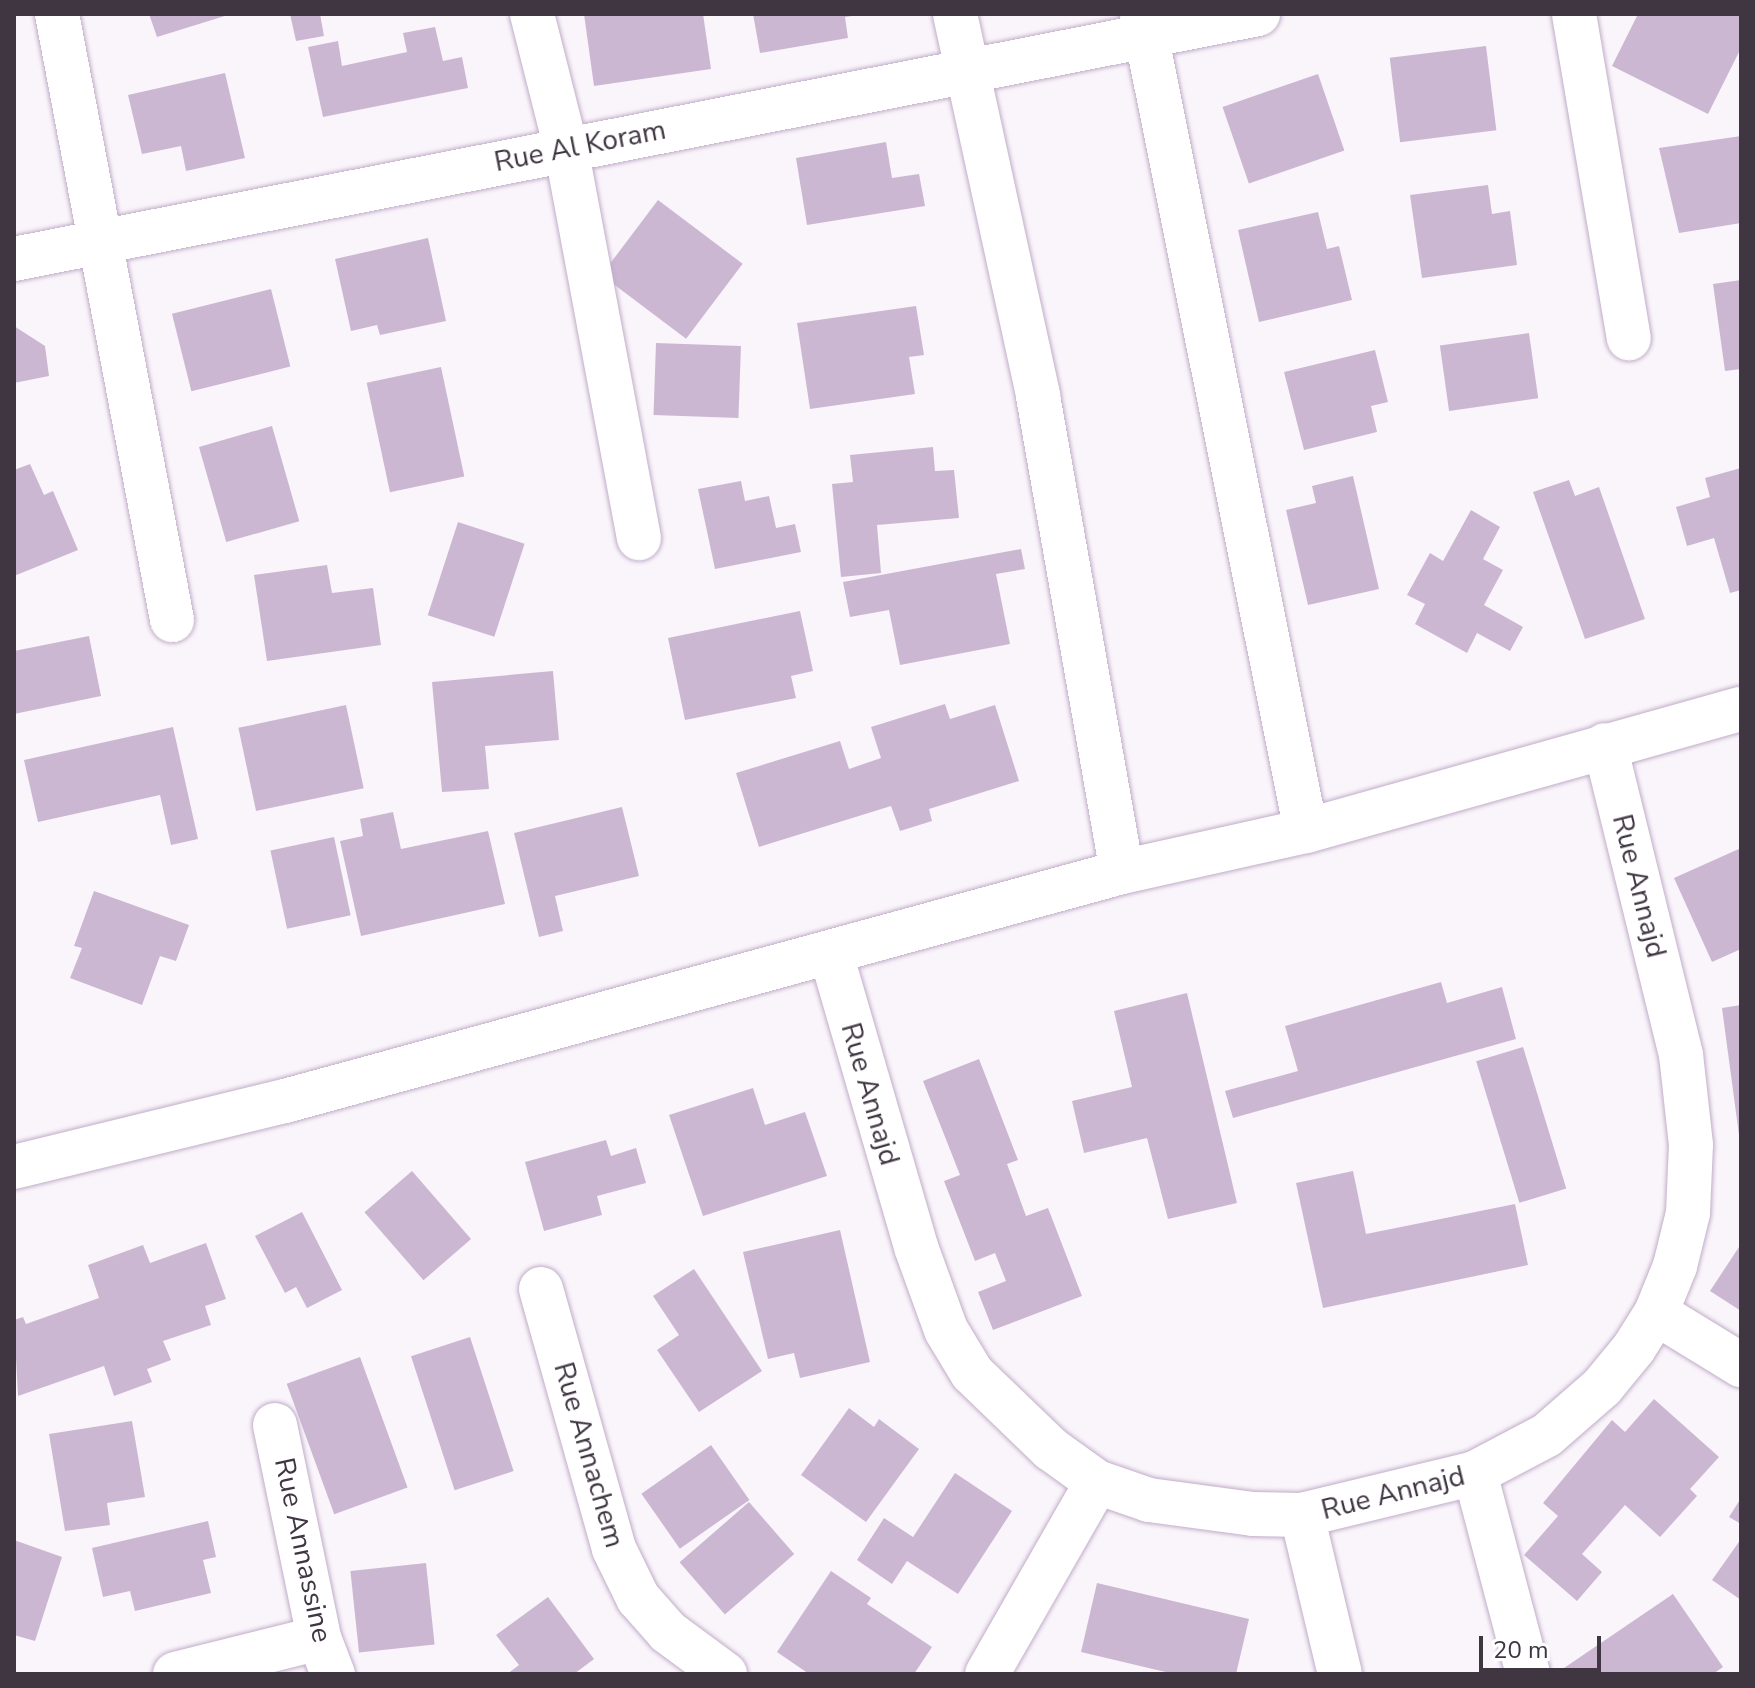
<!DOCTYPE html>
<html>
<head>
<meta charset="utf-8">
<style>
  body { margin:0 }
  #map { position:relative; width:1755px; height:1688px; overflow:hidden; background:#faf5fb; font-family:"Nunito Sans",sans-serif }
  div>[style] { position:absolute }
  [style*='--x'] { left:calc(var(--x)*1px); top:calc(var(--y)*1px); width:calc(var(--w)*1px); rotate:calc(var(--a)*1deg) }
  .building>* { inset:0; background:#ccb7d3; transform-origin:0 0 }
  .roads { filter:drop-shadow(0 0 2px #c1acc8) drop-shadow(0 0 2px #c1acc8) }
  .street>* { height:44px; margin:-22px; padding:0 22px; transform-origin:22px; border-radius:22px; background:#fff }
  span { translate:-50% -50%; white-space:nowrap; text-align:center; line-height:1.15; -webkit-text-stroke:8px #fff; paint-order:stroke }
  .street-label { font-size:28px; color:#3f3642 }
  .frame { position:absolute; inset:0; border:16px solid #3f3642; pointer-events:none }
  .scale { position:absolute; left:1479px; top:1636px; width:122px; height:36px; box-sizing:border-box; border:4px solid #3f3642; border-top:0; padding-left:10px; font-size:24px; line-height:28px; white-space:nowrap; color:#3f3642; -webkit-text-stroke:6px #fff; paint-order:stroke }
</style>
</head>
<body>
<div id="map">
  <div class="building">
    <i style="clip-path:polygon(149px 14px,228px 14px,228px 15px,157px 37px)"></i>
    <i style="clip-path:polygon(290px 14px,320px 14px,324px 36px,296px 41px)"></i>
    <i style="clip-path:polygon(584px 14px,703px 14px,711px 69px,594px 86px)"></i>
    <i style="clip-path:polygon(753px 14px,852px 14px,852px 16px,845px 17px,848px 38px,760px 53px)"></i>
    <i style="clip-path:polygon(1638px 14px,1741px 14px,1741px 48px,1708px 114px,1612px 66px)"></i>
    <i style="clip-path:polygon(435px 27px,443px 61px,462px 57px,468px 88px,323px 117px,308px 47px,338px 41px,342px 66px,407px 52px,403px 33px)"></i>
    <i style="left:1486px;top:46px;width:85px;height:97px;rotate:83deg"></i>
    <i style="clip-path:polygon(225px 73px,245px 158px,186px 171px,181px 146px,142px 154px,128px 95px)"></i>
    <i style="left:1318px;top:74px;width:81px;height:101px;rotate:71deg"></i>
    <i style="clip-path:polygon(1741px 136px,1741px 223px,1679px 233px,1659px 148px)"></i>
    <i style="clip-path:polygon(886px 142px,892px 178px,919px 174px,925px 206px,807px 225px,796px 158px)"></i>
    <i style="clip-path:polygon(1488px 185px,1492px 214px,1510px 211px,1517px 265px,1422px 278px,1410px 195px)"></i>
    <i style="left:658px;top:200px;width:106px;height:94px;rotate:37deg"></i>
    <i style="clip-path:polygon(1318px 212px,1327px 249px,1339px 246px,1352px 300px,1259px 322px,1238px 230px)"></i>
    <i style="clip-path:polygon(428px 238px,446px 321px,380px 335px,377px 325px,351px 331px,335px 259px)"></i>
    <i style="clip-path:polygon(1741px 280px,1741px 369px,1725px 371px,1713px 284px)"></i>
    <i style="left:271px;top:289px;width:80px;height:102px;rotate:76deg"></i>
    <i style="clip-path:polygon(916px 306px,924px 355px,909px 357px,915px 394px,810px 409px,797px 323px)"></i>
    <i style="clip-path:polygon(14px 326px,45px 346px,49px 376px,14px 383px)"></i>
    <i style="left:1529px;top:333px;width:66px;height:90px;rotate:82deg"></i>
    <i style="left:656px;top:343px;width:85px;height:72px;rotate:2deg"></i>
    <i style="clip-path:polygon(1375px 350px,1388px 402px,1371px 406px,1377px 432px,1304px 450px,1284px 372px)"></i>
    <i style="left:441px;top:367px;width:112px;height:76px;rotate:78deg"></i>
    <i style="left:272px;top:426px;width:99px;height:76px;rotate:74deg"></i>
    <i style="clip-path:polygon(933px 447px,935px 471px,954px 470px,959px 518px,877px 525px,881px 573px,841px 577px,832px 484px,853px 482px,850px 455px)"></i>
    <i style="clip-path:polygon(30px 464px,44px 495px,53px 491px,78px 550px,14px 576px,14px 470px)"></i>
    <i style="clip-path:polygon(1741px 468px,1741px 590px,1730px 593px,1714px 538px,1687px 546px,1676px 507px,1710px 497px,1705px 478px)"></i>
    <i style="clip-path:polygon(1353px 476px,1379px 589px,1308px 605px,1286px 510px,1316px 503px,1312px 486px)"></i>
    <i style="clip-path:polygon(1569px 480px,1575px 496px,1599px 487px,1645px 619px,1585px 639px,1533px 492px)"></i>
    <i style="clip-path:polygon(741px 481px,745px 501px,769px 496px,776px 528px,795px 524px,801px 552px,715px 569px,698px 489px)"></i>
    <i style="clip-path:polygon(1471px 510px,1500px 527px,1483px 559px,1503px 570px,1484px 605px,1523px 627px,1510px 651px,1477px 633px,1467px 653px,1415px 624px,1425px 604px,1407px 595px,1430px 553px,1443px 561px)"></i>
    <i style="left:458px;top:522px;width:70px;height:98px;rotate:18deg"></i>
    <i style="clip-path:polygon(1021px 549px,1025px 569px,996px 574px,1010px 644px,900px 665px,889px 610px,850px 617px,843px 582px)"></i>
    <i style="clip-path:polygon(327px 565px,332px 593px,373px 588px,381px 645px,267px 661px,254px 575px)"></i>
    <i style="clip-path:polygon(800px 611px,813px 671px,791px 676px,796px 698px,685px 720px,668px 638px)"></i>
    <i style="clip-path:polygon(89px 636px,101px 696px,14px 714px,14px 651px)"></i>
    <i style="clip-path:polygon(553px 671px,559px 740px,485px 746px,489px 789px,442px 792px,432px 682px)"></i>
    <i style="clip-path:polygon(945px 704px,950px 719px,995px 705px,1019px 781px,929px 809px,932px 821px,900px 831px,891px 806px,759px 847px,736px 773px,840px 741px,849px 769px,881px 758px,871px 727px)"></i>
    <i style="left:346px;top:705px;width:85px;height:110px;rotate:78deg"></i>
    <i style="clip-path:polygon(173px 727px,198px 839px,171px 845px,160px 795px,38px 822px,24px 760px)"></i>
    <i style="clip-path:polygon(622px 807px,639px 876px,555px 896px,563px 931px,539px 937px,514px 833px)"></i>
    <i style="clip-path:polygon(393px 812px,401px 849px,488px 831px,505px 904px,361px 936px,340px 841px,363px 836px,360px 819px)"></i>
    <i style="left:334px;top:837px;width:80px;height:65px;rotate:78deg"></i>
    <i style="clip-path:polygon(1741px 848px,1741px 949px,1712px 962px,1674px 878px)"></i>
    <i style="clip-path:polygon(94px 891px,189px 925px,176px 961px,160px 956px,142px 1005px,70px 978px,82px 948px,74px 946px)"></i>
    <i style="clip-path:polygon(1441px 982px,1447px 1003px,1502px 987px,1516px 1039px,1233px 1118px,1225px 1091px,1298px 1071px,1285px 1026px)"></i>
    <i style="clip-path:polygon(1187px 993px,1237px 1203px,1168px 1219px,1147px 1138px,1084px 1153px,1072px 1101px,1132px 1087px,1114px 1011px)"></i>
    <i style="clip-path:polygon(1741px 1005px,1741px 1134px,1739px 1135px,1722px 1008px)"></i>
    <i style="left:1523px;top:1047px;width:148px;height:49px;rotate:73deg"></i>
    <i style="clip-path:polygon(979px 1059px,1018px 1160px,1007px 1164px,1026px 1216px,1048px 1208px,1082px 1296px,993px 1330px,978px 1292px,1006px 1281px,995px 1253px,975px 1261px,944px 1181px,960px 1175px,923px 1081px)"></i>
    <i style="clip-path:polygon(753px 1088px,765px 1125px,805px 1112px,827px 1176px,703px 1216px,669px 1115px)"></i>
    <i style="clip-path:polygon(606px 1140px,611px 1156px,636px 1148px,646px 1183px,597px 1196px,602px 1215px,544px 1231px,525px 1162px)"></i>
    <i style="left:412px;top:1171px;width:90px;height:63px;rotate:49deg"></i>
    <i style="clip-path:polygon(1353px 1171px,1366px 1234px,1515px 1204px,1528px 1265px,1323px 1308px,1296px 1183px)"></i>
    <i style="clip-path:polygon(302px 1212px,342px 1290px,307px 1308px,296px 1287px,285px 1293px,255px 1236px)"></i>
    <i style="clip-path:polygon(840px 1230px,870px 1362px,800px 1378px,794px 1353px,768px 1359px,743px 1252px)"></i>
    <i style="clip-path:polygon(206px 1243px,226px 1299px,205px 1306px,211px 1325px,163px 1341px,171px 1360px,147px 1369px,152px 1382px,114px 1396px,104px 1366px,18px 1396px,14px 1320px,23px 1317px,26px 1324px,99px 1298px,88px 1265px,143px 1245px,150px 1263px)"></i>
    <i style="clip-path:polygon(1741px 1244px,1741px 1311px,1710px 1291px)"></i>
    <i style="clip-path:polygon(694px 1269px,762px 1371px,699px 1412px,657px 1350px,679px 1335px,653px 1296px)"></i>
    <i style="left:470px;top:1337px;width:141px;height:62px;rotate:72deg"></i>
    <i style="left:360px;top:1357px;width:139px;height:78px;rotate:70deg"></i>
    <i style="clip-path:polygon(1654px 1399px,1719px 1457px,1690px 1489px,1697px 1496px,1660px 1537px,1625px 1505px,1582px 1554px,1602px 1572px,1577px 1601px,1524px 1555px,1558px 1516px,1543px 1503px,1612px 1420px,1625px 1432px)"></i>
    <i style="clip-path:polygon(849px 1408px,874px 1427px,879px 1419px,919px 1449px,866px 1522px,801px 1475px)"></i>
    <i style="clip-path:polygon(132px 1421px,145px 1497px,107px 1503px,110px 1525px,65px 1531px,49px 1434px)"></i>
    <i style="left:711px;top:1445px;width:67px;height:85px;rotate:55deg"></i>
    <i style="clip-path:polygon(955px 1473px,1012px 1511px,958px 1594px,907px 1561px,892px 1584px,857px 1560px,884px 1518px,913px 1537px)"></i>
    <i style="clip-path:polygon(1741px 1498px,1741px 1524px,1729px 1517px)"></i>
    <i style="left:749px;top:1502px;width:69px;height:92px;rotate:49deg"></i>
    <i style="clip-path:polygon(208px 1521px,216px 1557px,203px 1560px,211px 1593px,135px 1611px,130px 1591px,103px 1597px,92px 1548px)"></i>
    <i style="clip-path:polygon(1741px 1539px,1741px 1600px,1712px 1580px)"></i>
    <i style="clip-path:polygon(14px 1540px,62px 1557px,35px 1641px,14px 1635px)"></i>
    <i style="left:426px;top:1563px;width:82px;height:76px;rotate:84deg"></i>
    <i style="clip-path:polygon(831px 1571px,871px 1598px,867px 1604px,932px 1647px,914px 1674px,809px 1674px,777px 1652px)"></i>
    <i style="clip-path:polygon(1097px 1583px,1249px 1619px,1236px 1674px,1174px 1674px,1081px 1652px)"></i>
    <i style="clip-path:polygon(1673px 1594px,1723px 1667px,1713px 1674px,1569px 1674px,1564px 1668px)"></i>
    <i style="clip-path:polygon(548px 1597px,594px 1659px,574px 1674px,507px 1674px,519px 1665px,496px 1635px)"></i>
  </div>
  <div class="roads">
    <div class="street">
      <i style="--x:57;--y:14;--w:617;--a:79.25"></i>
      <i style="--x:532;--y:14;--w:138;--a:75.8"></i>
      <i style="--x:566;--y:148;--w:397;--a:79.4"></i>
      <i style="--x:955;--y:14;--w:391;--a:77.7"></i>
      <i style="--x:1038;--y:396;--w:483;--a:80"></i>
      <i style="--x:1142;--y:14;--w:833;--a:78.65"></i>
      <i style="--x:1574;--y:14;--w:329;--a:80.4"></i>
      <i style="--x:14;--y:259;--w:1268;--a:-11.14"></i>
      <i style="--x:831;--y:954;--w:305;--a:73.8"></i>
      <i style="--x:916;--y:1247;--w:88;--a:70.1"></i>
      <i style="--x:946;--y:1330;--w:50;--a:58.8"></i>
      <i style="--x:972;--y:1373;--w:110;--a:43.9"></i>
      <i style="--x:1051;--y:1449;--w:57;--a:35.7"></i>
      <i style="--x:1097;--y:1482;--w:55;--a:19.1"></i>
      <i style="--x:1149;--y:1500;--w:105;--a:7.7"></i>
      <i style="--x:1253;--y:1514;--w:49;--a:1.2"></i>
      <i style="--x:1302;--y:1515;--w:178;--a:-13.6"></i>
      <i style="--x:1475;--y:1473;--w:81;--a:-27.8"></i>
      <i style="--x:1547;--y:1435;--w:73;--a:-41.1"></i>
      <i style="--x:1602;--y:1387;--w:50;--a:-50.6"></i>
      <i style="--x:1634;--y:1348;--w:41;--a:-57.8"></i>
      <i style="--x:1656;--y:1313;--w:51;--a:-68"></i>
      <i style="--x:1675;--y:1266;--w:55;--a:-76.2"></i>
      <i style="--x:1688;--y:1213;--w:68;--a:-87.5"></i>
      <i style="--x:1691;--y:1145;--w:91;--a:-96.3"></i>
      <i style="--x:1681;--y:1055;--w:319;--a:-103.8"></i>
      <i style="--x:14;--y:1167;--w:279;--a:-13.7"></i>
      <i style="--x:285;--y:1101;--w:868;--a:-15.3"></i>
      <i style="--x:1122;--y:872;--w:189;--a:-12.6"></i>
      <i style="--x:1306;--y:831;--w:452;--a:-15.7"></i>
      <i style="--x:541;--y:1289;--w:270;--a:74.3"></i>
      <i style="--x:614;--y:1549;--w:55;--a:63.9"></i>
      <i style="--x:638;--y:1598;--w:45;--a:48.6"></i>
      <i style="--x:668;--y:1632;--w:71;--a:36.4"></i>
      <i style="--x:1656;--y:1313;--w:100;--a:31.5"></i>
      <i style="--x:275;--y:1425;--w:217;--a:78.3"></i>
      <i style="--x:319;--y:1638;--w:39;--a:69"></i>
      <i style="--x:1475;--y:1473;--w:208;--a:75.2"></i>
      <i style="--x:1302;--y:1515;--w:163;--a:76.6"></i>
      <i style="--x:175;--y:1674;--w:148;--a:-14"></i>
      <i style="--x:987;--y:1674;--w:221;--a:-60.2"></i>
    </div>
  </div>
  <div class="street-label">
    <span style="left:580px;top:146px;rotate:-11deg">Rue Al Koram</span>
    <span style="left:1639px;top:886px;rotate:76deg">Rue Annajd</span>
    <span style="left:870px;top:1094px;rotate:74deg">Rue Annajd</span>
    <span style="left:589px;top:1455px;rotate:74deg">Rue Annachem</span>
    <span style="left:1393px;top:1493px;rotate:-14deg">Rue Annajd</span>
    <span style="left:303px;top:1550px;rotate:78deg">Rue Annassine</span>
  </div>
  <div class="frame"></div>
  <div class="scale">20 m</div>
</div>
</body>
</html>
